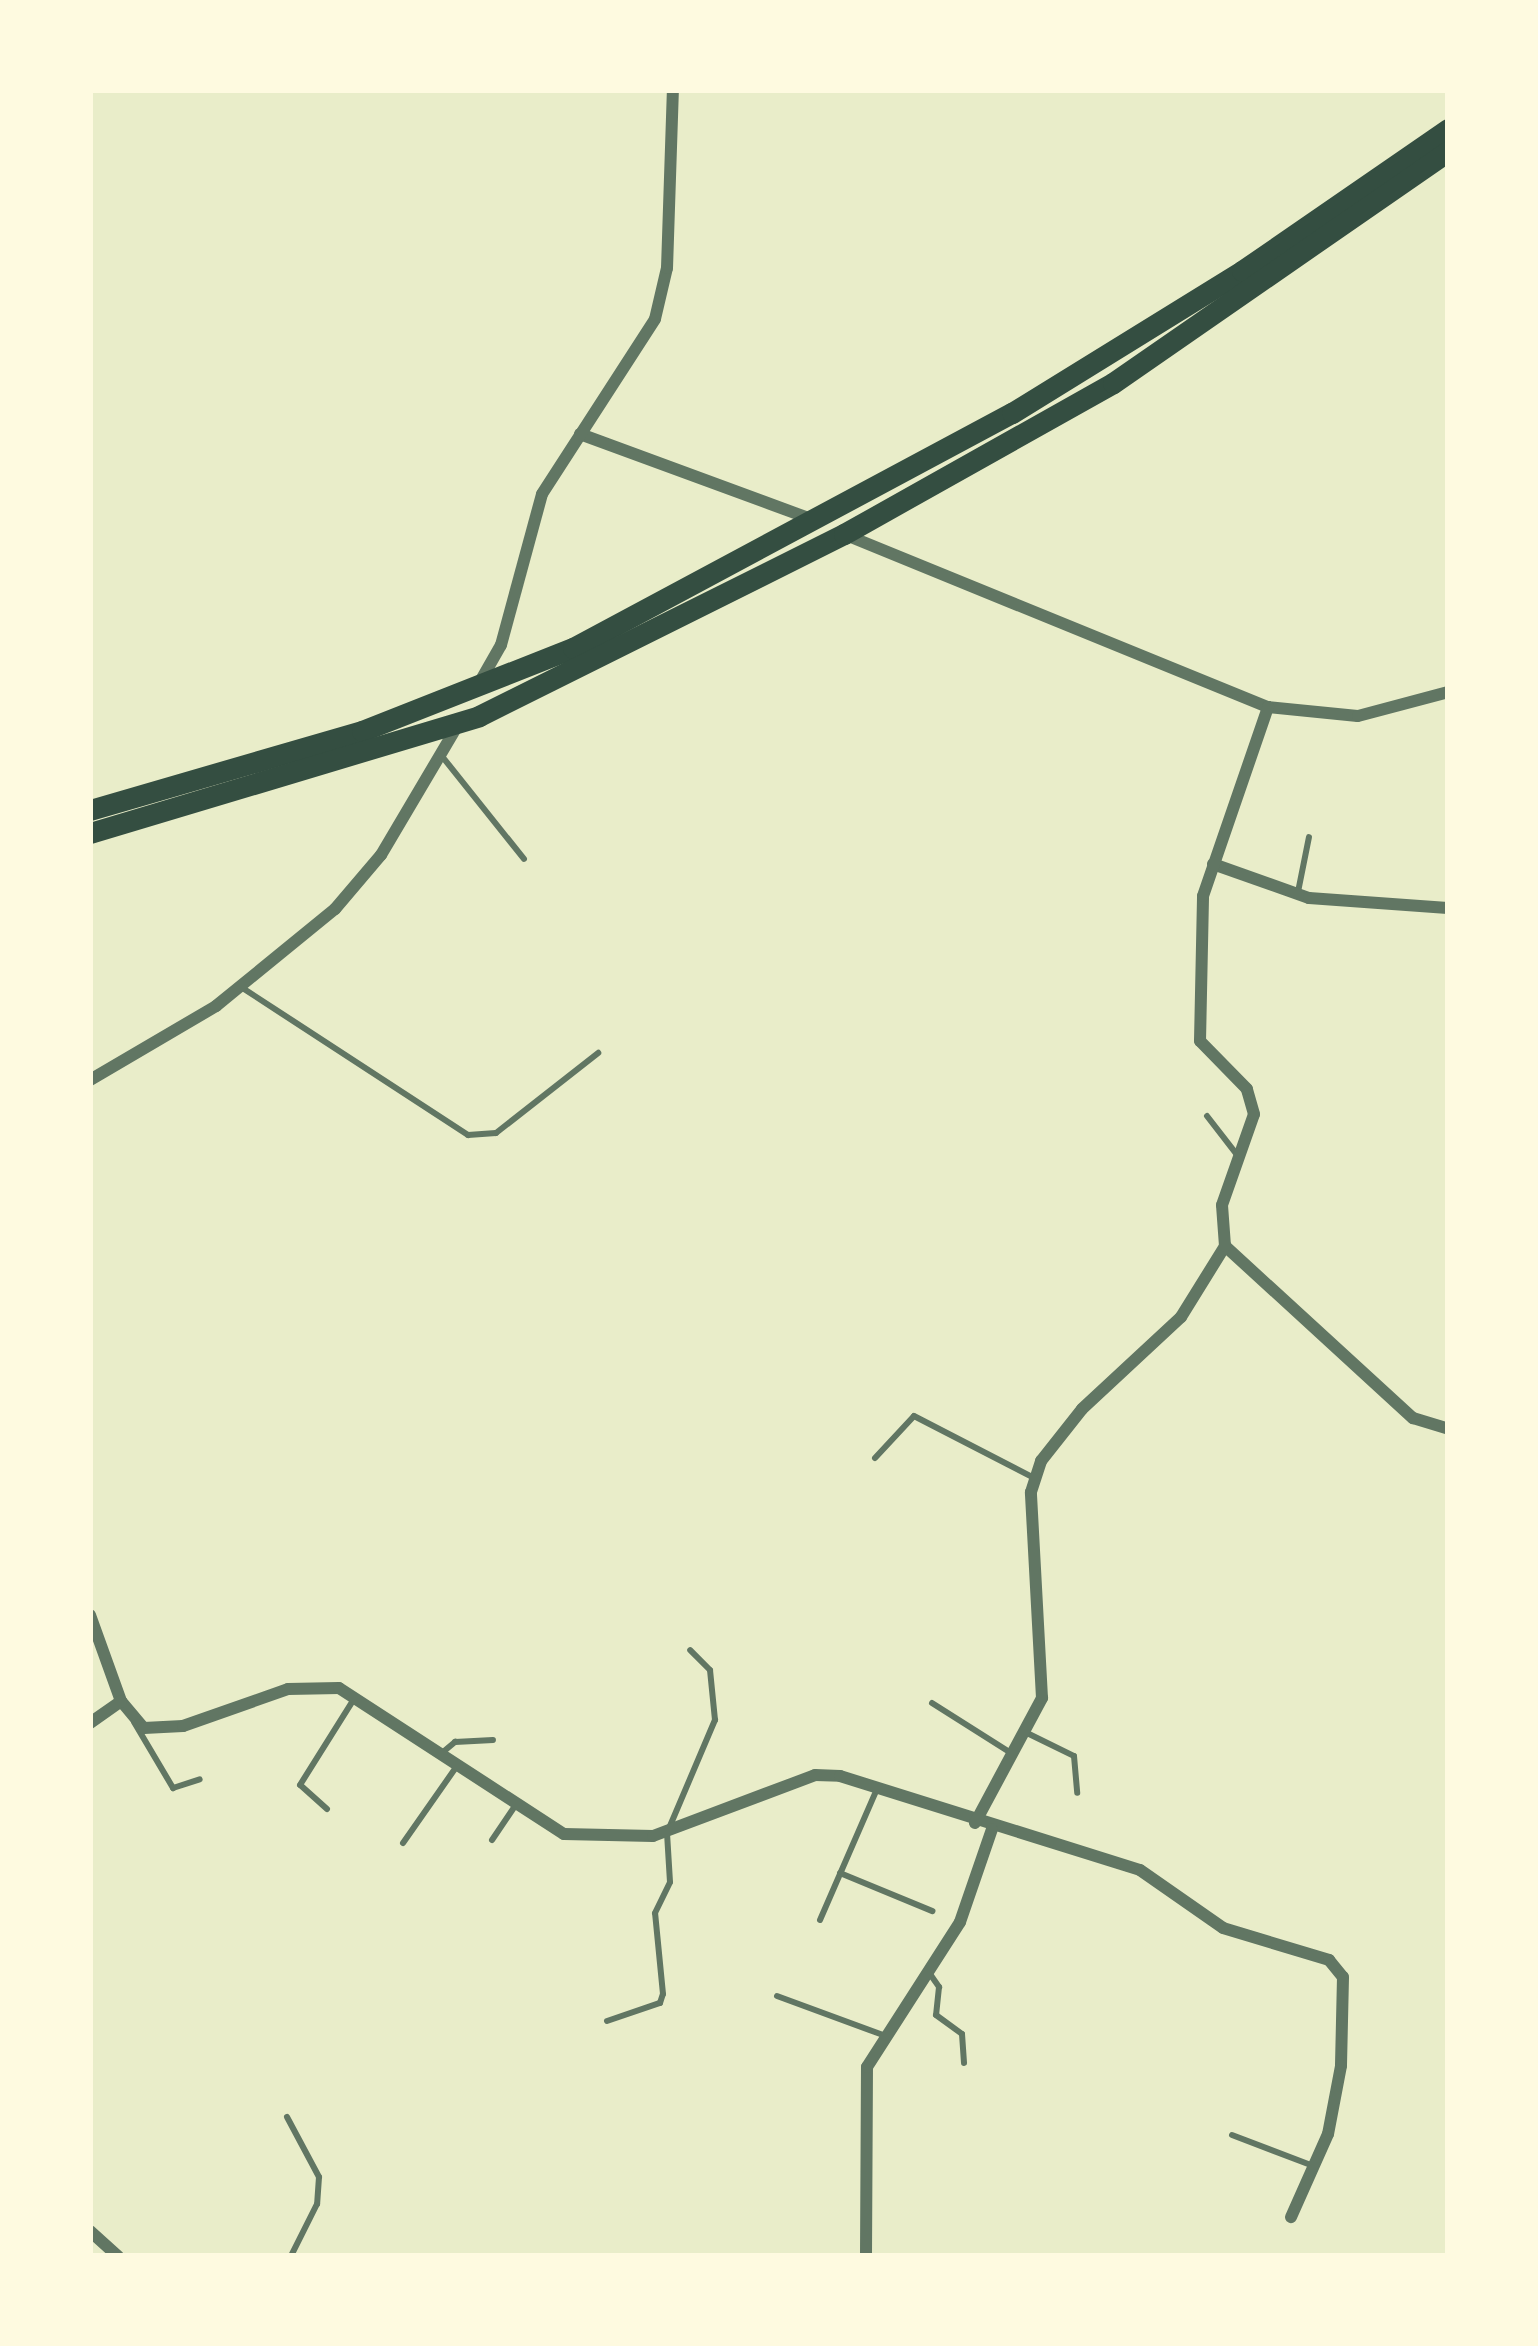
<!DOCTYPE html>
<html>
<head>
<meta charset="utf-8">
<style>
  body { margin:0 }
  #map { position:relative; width:1538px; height:2346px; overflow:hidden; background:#e9edc9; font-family:"Work Sans",sans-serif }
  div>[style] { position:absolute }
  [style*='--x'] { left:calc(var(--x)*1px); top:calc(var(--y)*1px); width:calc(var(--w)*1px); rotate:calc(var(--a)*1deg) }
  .service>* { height:6px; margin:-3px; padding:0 3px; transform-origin:3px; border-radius:3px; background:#617663 }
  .minor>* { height:12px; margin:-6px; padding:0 6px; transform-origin:6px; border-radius:6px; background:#617663 }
  .trunk>* { height:21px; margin:-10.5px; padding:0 10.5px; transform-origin:10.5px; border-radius:10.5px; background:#344e41 }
  span { translate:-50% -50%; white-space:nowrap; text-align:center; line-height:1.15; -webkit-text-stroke:9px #fefae0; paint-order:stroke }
  .frame { position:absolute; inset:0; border:93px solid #fefae0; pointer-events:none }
</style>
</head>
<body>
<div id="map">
  <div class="service">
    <i style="--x:1448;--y:449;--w:25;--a:90"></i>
    <i style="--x:441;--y:755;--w:133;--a:51.4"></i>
    <i style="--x:1298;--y:892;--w:56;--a:-78.7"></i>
    <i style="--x:241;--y:987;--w:271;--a:33.1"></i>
    <i style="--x:468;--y:1135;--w:28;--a:-4"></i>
    <i style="--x:496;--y:1133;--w:130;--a:-38.1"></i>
    <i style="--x:1207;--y:1116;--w:51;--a:52.2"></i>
    <i style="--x:875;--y:1458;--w:57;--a:-47.1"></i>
    <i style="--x:914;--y:1416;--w:135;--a:27.3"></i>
    <i style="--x:932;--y:1703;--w:93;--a:32.3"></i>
    <i style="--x:134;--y:1722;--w:77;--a:59.4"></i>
    <i style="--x:173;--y:1788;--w:28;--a:-18"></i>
    <i style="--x:1027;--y:1733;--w:52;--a:26.1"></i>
    <i style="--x:1074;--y:1756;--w:37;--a:85"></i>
    <i style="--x:443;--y:1752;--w:16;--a:-40"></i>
    <i style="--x:455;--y:1742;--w:38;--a:-3"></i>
    <i style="--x:327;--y:1809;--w:36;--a:-138"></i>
    <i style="--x:300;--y:1785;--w:102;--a:-57.9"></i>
    <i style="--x:492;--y:1840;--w:41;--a:-55.9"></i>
    <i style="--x:403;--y:1843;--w:94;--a:-55"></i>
    <i style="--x:840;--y:1873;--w:100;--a:22.4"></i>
    <i style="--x:820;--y:1920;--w:143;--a:-66.5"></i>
    <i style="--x:930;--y:1974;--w:16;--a:55"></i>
    <i style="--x:939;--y:1987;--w:28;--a:96"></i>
    <i style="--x:936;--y:2015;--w:32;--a:36"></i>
    <i style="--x:962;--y:2034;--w:29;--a:86"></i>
    <i style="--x:777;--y:1996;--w:116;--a:20.2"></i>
    <i style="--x:607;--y:2021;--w:56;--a:-18.8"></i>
    <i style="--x:660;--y:2003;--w:9;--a:-72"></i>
    <i style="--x:663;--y:1994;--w:81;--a:-95.6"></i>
    <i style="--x:655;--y:1913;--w:34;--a:-64"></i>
    <i style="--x:670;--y:1882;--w:49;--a:-93.5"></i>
    <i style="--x:667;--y:1833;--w:123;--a:-67"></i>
    <i style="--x:715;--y:1720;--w:50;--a:-95.7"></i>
    <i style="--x:710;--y:1670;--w:28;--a:-135"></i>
    <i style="--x:287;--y:2117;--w:68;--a:61.9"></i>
    <i style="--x:319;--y:2177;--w:27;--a:94"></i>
    <i style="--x:317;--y:2204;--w:58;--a:116.6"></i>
    <i style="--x:1232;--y:2135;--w:85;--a:20.8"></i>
  </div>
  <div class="minor">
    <i style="--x:580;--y:434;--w:249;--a:20.2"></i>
    <i style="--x:846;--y:535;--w:456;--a:22.2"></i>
    <i style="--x:1268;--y:707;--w:90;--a:5.7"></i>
    <i style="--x:1358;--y:716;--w:93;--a:-14.9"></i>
    <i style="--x:481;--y:680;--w:40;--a:-60.3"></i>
    <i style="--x:501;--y:645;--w:156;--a:-74.8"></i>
    <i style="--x:542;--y:494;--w:208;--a:-57.1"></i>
    <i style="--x:655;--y:319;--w:52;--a:-76.8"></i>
    <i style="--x:667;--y:268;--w:178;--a:-88.1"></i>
    <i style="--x:1213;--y:864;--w:102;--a:19.5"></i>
    <i style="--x:1309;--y:898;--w:139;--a:4.1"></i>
    <i style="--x:90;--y:1080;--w:146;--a:-30.4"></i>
    <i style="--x:216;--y:1006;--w:154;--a:-39.2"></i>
    <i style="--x:335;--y:909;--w:71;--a:-49.6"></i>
    <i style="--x:381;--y:855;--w:153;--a:-59.4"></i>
    <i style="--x:1225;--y:1246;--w:255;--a:42.5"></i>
    <i style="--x:1413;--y:1418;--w:37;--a:17"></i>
    <i style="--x:90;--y:1615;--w:91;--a:70.2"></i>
    <i style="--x:121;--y:1701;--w:35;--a:50"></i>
    <i style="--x:144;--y:1728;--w:39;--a:-3"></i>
    <i style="--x:183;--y:1726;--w:111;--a:-19.4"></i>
    <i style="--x:288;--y:1689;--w:51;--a:-1.1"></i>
    <i style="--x:339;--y:1688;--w:268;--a:33"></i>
    <i style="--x:564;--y:1834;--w:89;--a:1.3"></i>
    <i style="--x:653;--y:1836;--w:173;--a:-20.6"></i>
    <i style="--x:815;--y:1775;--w:25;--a:2"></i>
    <i style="--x:840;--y:1776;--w:314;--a:17.4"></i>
    <i style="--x:1140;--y:1870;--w:101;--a:34.9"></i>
    <i style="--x:1223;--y:1928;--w:111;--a:16.8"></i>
    <i style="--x:1329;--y:1960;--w:22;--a:51"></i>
    <i style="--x:1343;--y:1977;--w:89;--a:91.3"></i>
    <i style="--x:1341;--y:2066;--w:69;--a:100.8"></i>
    <i style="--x:1328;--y:2134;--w:91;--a:114"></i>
    <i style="--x:90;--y:1723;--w:38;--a:-35"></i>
    <i style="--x:975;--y:1823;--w:142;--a:-61.8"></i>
    <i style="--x:1042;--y:1698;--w:206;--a:-93.1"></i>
    <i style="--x:1031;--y:1492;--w:33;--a:-72"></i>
    <i style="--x:1041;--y:1461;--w:66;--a:-51.7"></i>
    <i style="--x:1082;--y:1409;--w:135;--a:-42.9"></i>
    <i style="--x:1181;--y:1317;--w:84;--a:-58.2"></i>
    <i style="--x:1225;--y:1246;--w:41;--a:-94.2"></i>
    <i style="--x:1222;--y:1205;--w:96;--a:-70.6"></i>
    <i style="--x:1254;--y:1114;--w:26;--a:-106"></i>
    <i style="--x:1247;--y:1089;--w:67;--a:-134.4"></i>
    <i style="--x:1200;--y:1041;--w:145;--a:-88.8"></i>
    <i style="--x:1203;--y:896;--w:200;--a:-71"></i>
    <i style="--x:90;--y:2231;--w:38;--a:42"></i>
    <i style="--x:866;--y:2256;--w:189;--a:-89.7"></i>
    <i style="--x:867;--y:2067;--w:172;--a:-57.3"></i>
    <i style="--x:960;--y:1922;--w:98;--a:-71"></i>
  </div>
  <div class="trunk">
    <i style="--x:90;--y:810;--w:283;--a:-16.2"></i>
    <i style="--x:362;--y:731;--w:227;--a:-21.5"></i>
    <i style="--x:573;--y:648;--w:498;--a:-28.2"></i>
    <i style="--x:1012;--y:413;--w:270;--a:-31.7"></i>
    <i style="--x:1242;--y:271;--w:250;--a:-34.6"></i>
    <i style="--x:90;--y:833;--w:406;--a:-16.7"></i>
    <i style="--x:479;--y:716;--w:408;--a:-26.5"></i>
    <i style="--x:844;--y:534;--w:308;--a:-29.3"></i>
    <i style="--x:1113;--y:383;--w:407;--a:-34.7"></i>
  </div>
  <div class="frame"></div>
</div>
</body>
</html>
